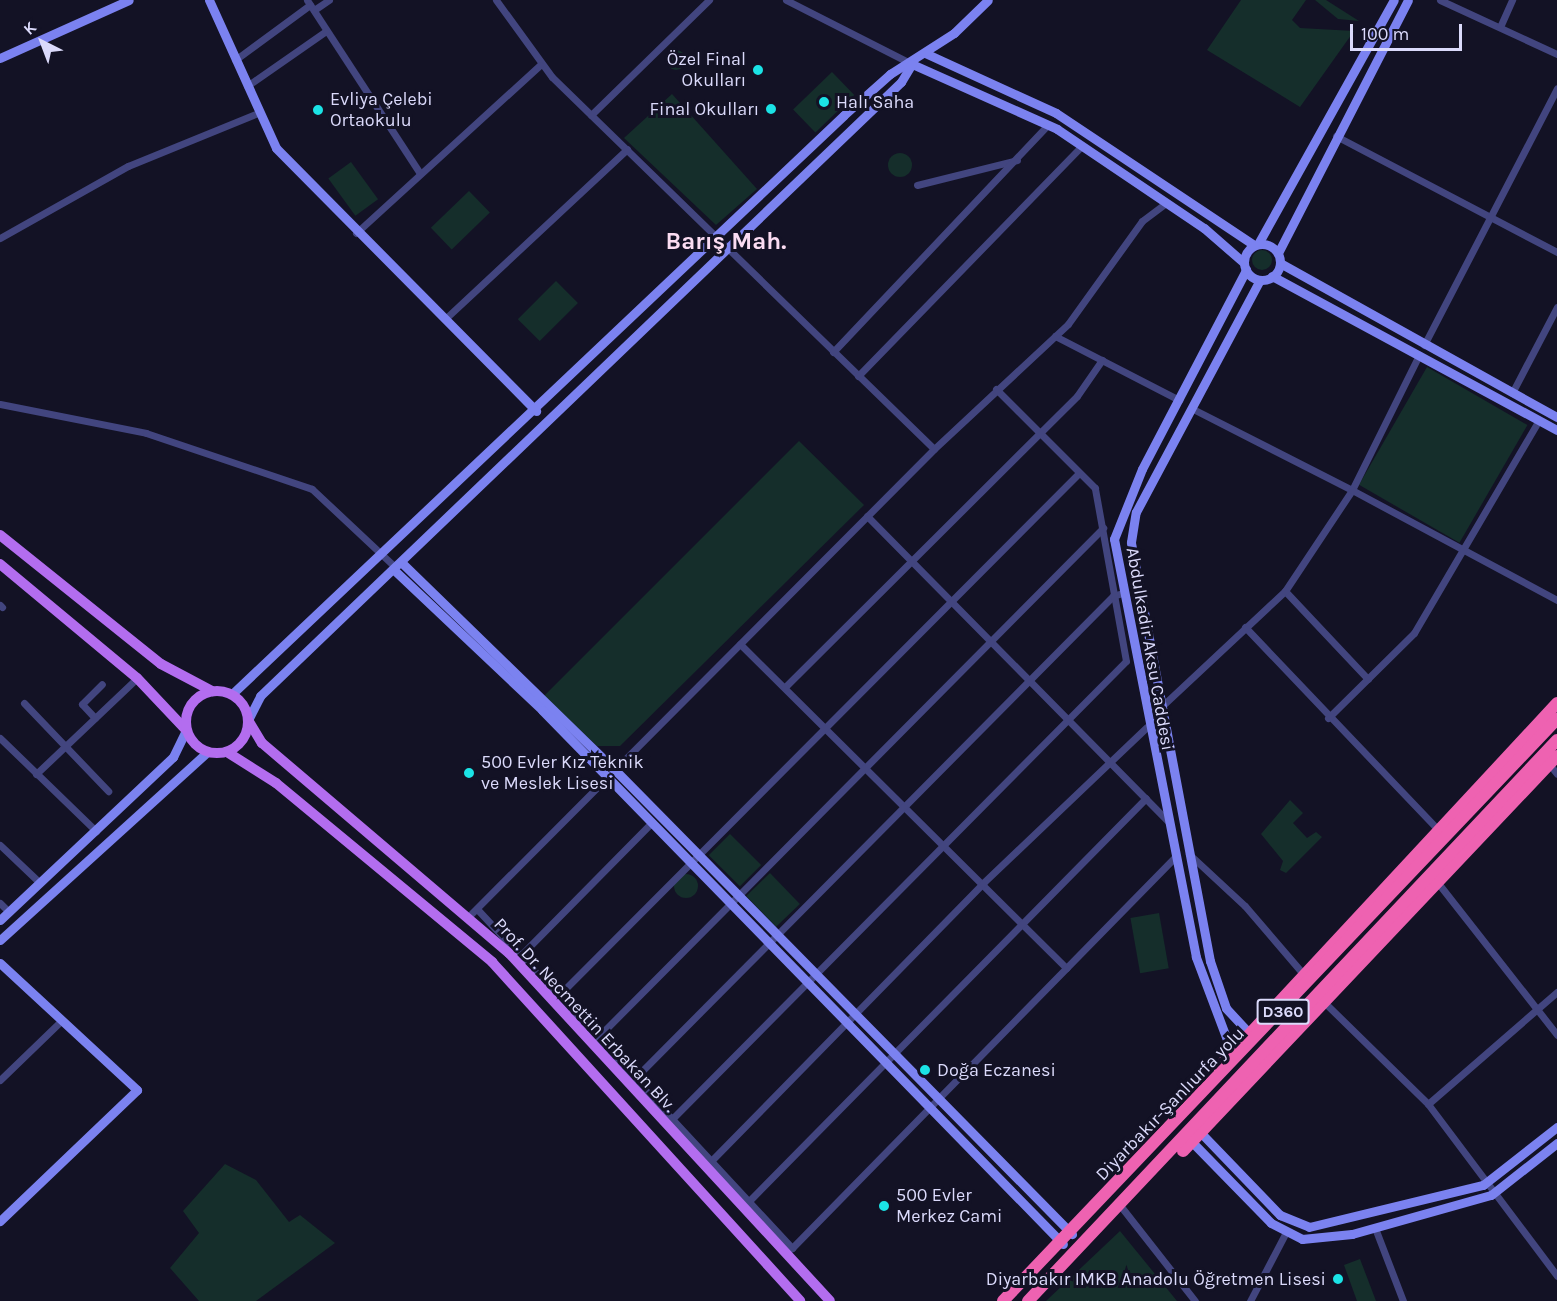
<!DOCTYPE html>
<html>
<head>
<meta charset="utf-8">
<style>
  body { margin:0 }
  #map { position:relative; width:1557px; height:1301px; overflow:hidden; background:#131225; font-family:Karla,sans-serif }
  div>[style] { position:absolute }
  [style*='--x'] { left:calc(var(--x)*1px); top:calc(var(--y)*1px); width:calc(var(--w)*1px); rotate:calc(var(--a)*1deg) }
  .green>* { inset:0; background:#152e2b; transform-origin:0 0 }
  .round { border-radius:50% }
  .street>* { height:7px; margin:-3.5px; padding:0 3.5px; transform-origin:3.5px; border-radius:3.5px; background:#42457f }
  .secondary>* { height:9px; margin:-4.5px; padding:0 4.5px; transform-origin:4.5px; border-radius:4.5px; background:#7b82f0 }
  .secondary>.ring { margin:-4.5px; padding:0; box-sizing:content-box; background:none; border:9px solid #7b82f0; border-radius:50% }
  .primary>* { height:10px; margin:-5px; padding:0 5px; transform-origin:5px; border-radius:5px; background:#b36def }
  .primary>.ring { margin:-5px; padding:0; box-sizing:content-box; background:none; border:10px solid #b36def; border-radius:50% }
  .highway>* { height:12px; margin:-6px; padding:0 6px; transform-origin:6px; border-radius:6px; background:#ee62b1 }
  .dots>* { width:16px; height:16px; translate:-50% -50%; box-sizing:border-box; border:3px solid #131225; border-radius:50% }
  span { translate:-50% -50%; white-space:nowrap; text-align:center; line-height:1.15; -webkit-text-stroke:6px #131225; paint-order:stroke }
  .shield-label span { padding:2px 4px; background:#131225; border:2px solid; border-radius:4px; -webkit-text-stroke-width:0 }
  .shield-label { font-size:16px; color:#dbdafb; font-weight:700 }
  .poi-label { font-size:18px; color:#dbdafb }
  .right { translate:-100% -50%; text-align:right }
  .left { translate:0 -50%; text-align:left }
  .street-label { font-size:18px; color:#dbdafb }
  .district-label { font-size:24px; color:#fbdcf2; font-weight:700 }
  .north { position:absolute; left:12px; top:12px; width:60px; height:60px; -webkit-text-stroke:4px #131225; paint-order:stroke; rotate:318deg; font-size:16px; font-weight:700; line-height:24px; text-align:center; color:#dbdafb }
  .north::after { content:''; display:block; margin:auto; width:21px; height:27px; background:#dbdafb; clip-path:polygon(50% 0,100% 100%,50% 72%,0 100%) }
  .scale { position:absolute; left:1350px; top:24px; width:112px; height:27px; box-sizing:border-box; border:3px solid #dbdafb; border-top:0; padding-left:8px; font-size:18px; line-height:21px; white-space:nowrap; color:#dbdafb; -webkit-text-stroke:4px #131225; paint-order:stroke }
</style>
</head>
<body>
<div id="map">
  <div class="green">
    <i style="clip-path:polygon(1241px 0,1306px 0,1292px 20px,1300px 28px,1354px 31px,1300px 107px,1207px 50px)"></i>
    <i style="clip-path:polygon(1315px 0,1326px 0,1359px 21px,1338px 19px)"></i>
    <i class="round" style="left:666px;top:50px;width:20px;height:20px"></i>
    <i style="left:832px;top:72px;width:32px;height:54px;rotate:46deg"></i>
    <i style="clip-path:polygon(672px 94px,757px 189px,716px 225px,624px 138px)"></i>
    <i class="round" style="left:888px;top:153px;width:24px;height:24px"></i>
    <i style="left:351px;top:162px;width:46px;height:28px;rotate:54deg"></i>
    <i style="left:469px;top:191px;width:30px;height:53px;rotate:46deg"></i>
    <i class="round" style="left:1252px;top:250px;width:20px;height:20px"></i>
    <i style="left:556px;top:281px;width:31px;height:54px;rotate:45deg"></i>
    <i style="left:1427px;top:367px;width:116px;height:136px;rotate:30deg"></i>
    <i style="clip-path:polygon(799px 441px,864px 505px,620px 746px,597px 746px,544px 696px)"></i>
    <i style="clip-path:polygon(1290px 800px,1303px 813px,1293px 823px,1307px 838px,1316px 832px,1322px 837px,1286px 873px,1280px 870px,1283px 861px,1261px 834px)"></i>
    <i style="left:730px;top:834px;width:44px;height:30px;rotate:45deg"></i>
    <i style="left:770px;top:873px;width:43px;height:33px;rotate:46deg"></i>
    <i class="round" style="left:674px;top:874px;width:24px;height:24px"></i>
    <i style="left:1159px;top:913px;width:56px;height:29px;rotate:80deg"></i>
    <i style="clip-path:polygon(225px 1164px,256px 1180px,289px 1222px,300px 1215px,335px 1243px,256px 1301px,199px 1301px,170px 1268px,199px 1233px,183px 1211px)"></i>
    <i style="clip-path:polygon(1120px 1231px,1177px 1301px,1046px 1301px)"></i>
    <i style="clip-path:polygon(1360px 1259px,1376px 1301px,1357px 1301px,1344px 1265px)"></i>
  </div>
  <div class="street">
    <i style="--x:307;--y:0;--w:205;--a:56.9"></i>
    <i style="--x:496;--y:0;--w:95;--a:54"></i>
    <i style="--x:552;--y:77;--w:533;--a:44.24"></i>
    <i style="--x:786;--y:0;--w:141;--a:26.9"></i>
    <i style="--x:1440;--y:0;--w:129;--a:24.8"></i>
    <i style="--x:314;--y:10;--w:18;--a:-34"></i>
    <i style="--x:1500;--y:27;--w:30;--a:-66"></i>
    <i style="--x:235;--y:60;--w:93;--a:-36.3"></i>
    <i style="--x:247;--y:86;--w:96;--a:-34.8"></i>
    <i style="--x:591;--y:115;--w:165;--a:-44.3"></i>
    <i style="--x:1336;--y:136;--w:250;--a:27.7"></i>
    <i style="--x:917;--y:185;--w:103;--a:-14"></i>
    <i style="--x:356;--y:233;--w:249;--a:-42.4"></i>
    <i style="--x:0;--y:238;--w:147;--a:-29.4"></i>
    <i style="--x:128;--y:166;--w:140;--a:-22.2"></i>
    <i style="--x:445;--y:319;--w:249;--a:-43"></i>
    <i style="--x:1055;--y:336;--w:140;--a:27.3"></i>
    <i style="--x:1424;--y:345;--w:289;--a:-62.6"></i>
    <i style="--x:833;--y:352;--w:313;--a:-46.6"></i>
    <i style="--x:858;--y:376;--w:321;--a:-45.8"></i>
    <i style="--x:1512;--y:393;--w:97;--a:-62.4"></i>
    <i style="--x:0;--y:404;--w:149;--a:11.2"></i>
    <i style="--x:146;--y:433;--w:175;--a:18.6"></i>
    <i style="--x:312;--y:489;--w:114;--a:43.2"></i>
    <i style="--x:1191;--y:408;--w:181;--a:27"></i>
    <i style="--x:1352;--y:490;--w:151;--a:-63.6"></i>
    <i style="--x:867;--y:516;--w:429;--a:45.4"></i>
    <i style="--x:1285;--y:591;--w:121;--a:46.7"></i>
    <i style="--x:0;--y:605;--w:3;--a:45"></i>
    <i style="--x:1245;--y:627;--w:283;--a:46.4"></i>
    <i style="--x:740;--y:644;--w:460;--a:44.8"></i>
    <i style="--x:785;--y:687;--w:412;--a:-44.9"></i>
    <i style="--x:1077;--y:396;--w:44;--a:-55.2"></i>
    <i style="--x:24;--y:703;--w:122;--a:46.3"></i>
    <i style="--x:1161;--y:707;--w:170;--a:-43.1"></i>
    <i style="--x:1285;--y:591;--w:121;--a:-56.4"></i>
    <i style="--x:1352;--y:490;--w:233;--a:28.2"></i>
    <i style="--x:95;--y:718;--w:19;--a:-133"></i>
    <i style="--x:82;--y:704;--w:28;--a:-45"></i>
    <i style="--x:1328;--y:718;--w:121;--a:-44.7"></i>
    <i style="--x:1414;--y:633;--w:247;--a:-59.6"></i>
    <i style="--x:0;--y:738;--w:134;--a:44.1"></i>
    <i style="--x:1550;--y:765;--w:11;--a:52"></i>
    <i style="--x:36;--y:774;--w:139;--a:-43.5"></i>
    <i style="--x:0;--y:845;--w:55;--a:43.5"></i>
    <i style="--x:1189;--y:854;--w:76;--a:42.9"></i>
    <i style="--x:1245;--y:906;--w:92;--a:49.4"></i>
    <i style="--x:1438;--y:883;--w:193;--a:51.9"></i>
    <i style="--x:0;--y:903;--w:13;--a:45"></i>
    <i style="--x:477;--y:909;--w:463;--a:47.1"></i>
    <i style="--x:792;--y:1248;--w:547;--a:-45.59"></i>
    <i style="--x:469;--y:916;--w:659;--a:-45.12"></i>
    <i style="--x:934;--y:449;--w:183;--a:-43"></i>
    <i style="--x:1068;--y:324;--w:127;--a:-54.3"></i>
    <i style="--x:1142;--y:221;--w:30;--a:-37"></i>
    <i style="--x:523;--y:953;--w:184;--a:-45.4"></i>
    <i style="--x:560;--y:994;--w:734;--a:-45.11"></i>
    <i style="--x:1326;--y:1004;--w:143;--a:44.4"></i>
    <i style="--x:1428;--y:1104;--w:215;--a:53.1"></i>
    <i style="--x:599;--y:1036;--w:716;--a:-45.23"></i>
    <i style="--x:636;--y:1077;--w:677;--a:-45.24"></i>
    <i style="--x:1113;--y:596;--w:9;--a:-18"></i>
    <i style="--x:0;--y:1080;--w:86;--a:-44.1"></i>
    <i style="--x:1428;--y:1104;--w:171;--a:-41"></i>
    <i style="--x:673;--y:1118;--w:643;--a:-45.25"></i>
    <i style="--x:1126;--y:661;--w:176;--a:-100.2"></i>
    <i style="--x:1095;--y:488;--w:140;--a:-135"></i>
    <i style="--x:712;--y:1160;--w:388;--a:-45.6"></i>
    <i style="--x:983;--y:883;--w:226;--a:-43.6"></i>
    <i style="--x:750;--y:1200;--w:564;--a:-45.43"></i>
    <i style="--x:1119;--y:1204;--w:123;--a:51.9"></i>
    <i style="--x:1375;--y:1228;--w:78;--a:69"></i>
    <i style="--x:1250;--y:1301;--w:76;--a:-62.4"></i>
  </div>
  <div class="secondary">
    <i style="--x:209;--y:0;--w:162;--a:65.6"></i>
    <i style="--x:276;--y:148;--w:370;--a:45.3"></i>
    <i style="--x:925;--y:53;--w:144;--a:24.6"></i>
    <i style="--x:1056;--y:113;--w:238;--a:33.7"></i>
    <i style="--x:0;--y:58;--w:141;--a:-24.2"></i>
    <i style="--x:912;--y:64;--w:159;--a:24.1"></i>
    <i style="--x:1057;--y:129;--w:177;--a:34"></i>
    <i style="--x:1204;--y:228;--w:52;--a:41.1"></i>
    <i style="--x:1258;--y:244;--w:279;--a:-60.9"></i>
    <i class="ring" style="left:1244px;top:244px;width:27px;height:27px"></i>
    <i style="--x:1278;--y:253;--w:284;--a:-62.8"></i>
    <i style="--x:1280;--y:263;--w:317;--a:29.1"></i>
    <i style="--x:1272;--y:276;--w:324;--a:28.4"></i>
    <i style="--x:401;--y:562;--w:300;--a:44.2"></i>
    <i style="--x:616;--y:771;--w:650;--a:45.44"></i>
    <i style="--x:393;--y:569;--w:205;--a:43.4"></i>
    <i style="--x:542;--y:710;--w:746;--a:45.71"></i>
    <i style="--x:232;--y:694;--w:842;--a:-43.41"></i>
    <i style="--x:844;--y:115;--w:62;--a:-41.7"></i>
    <i style="--x:890;--y:74;--w:76;--a:-32.6"></i>
    <i style="--x:954;--y:33;--w:47;--a:-44.1"></i>
    <i style="--x:248;--y:720;--w:27;--a:-63"></i>
    <i style="--x:260;--y:696;--w:888;--a:-43.77"></i>
    <i style="--x:901;--y:82;--w:21;--a:-59"></i>
    <i style="--x:0;--y:920;--w:238;--a:-43.3"></i>
    <i style="--x:173;--y:757;--w:30;--a:-64"></i>
    <i style="--x:0;--y:940;--w:280;--a:-42.2"></i>
    <i style="--x:0;--y:963;--w:187;--a:42.8"></i>
    <i style="--x:137;--y:1090;--w:190;--a:136.3"></i>
    <i style="--x:1250;--y:1034;--w:35;--a:-133"></i>
    <i style="--x:1226;--y:1008;--w:50;--a:-108.8"></i>
    <i style="--x:1210;--y:961;--w:426;--a:-100.7"></i>
    <i style="--x:1131;--y:542;--w:30;--a:-81"></i>
    <i style="--x:1136;--y:512;--w:263;--a:-61.9"></i>
    <i style="--x:1232;--y:1053;--w:103;--a:-110.6"></i>
    <i style="--x:1196;--y:957;--w:426;--a:-101.1"></i>
    <i style="--x:1114;--y:539;--w:75;--a:-68.2"></i>
    <i style="--x:1142;--y:469;--w:225;--a:-62.4"></i>
    <i style="--x:1201;--y:1133;--w:114;--a:46.1"></i>
    <i style="--x:1280;--y:1215;--w:31;--a:22"></i>
    <i style="--x:1309;--y:1227;--w:179;--a:-13.6"></i>
    <i style="--x:1483;--y:1185;--w:94;--a:-38.1"></i>
    <i style="--x:1192;--y:1142;--w:113;--a:45.7"></i>
    <i style="--x:1271;--y:1223;--w:35;--a:27"></i>
    <i style="--x:1302;--y:1239;--w:50;--a:-5.7"></i>
    <i style="--x:1352;--y:1234;--w:144;--a:-15.7"></i>
    <i style="--x:1491;--y:1195;--w:84;--a:-38.2"></i>
  </div>
  <div class="primary">
    <i style="--x:0;--y:535;--w:206;--a:38.7"></i>
    <i style="--x:161;--y:664;--w:58;--a:27.9"></i>
    <i style="--x:0;--y:564;--w:178;--a:39.8"></i>
    <i style="--x:137;--y:678;--w:71;--a:46.7"></i>
    <i class="ring" style="left:186px;top:691px;width:52px;height:52px"></i>
    <i style="--x:248;--y:720;--w:27;--a:59"></i>
    <i style="--x:262;--y:743;--w:324;--a:40.4"></i>
    <i style="--x:509;--y:953;--w:473;--a:47.3"></i>
    <i style="--x:227;--y:752;--w:58;--a:32.3"></i>
    <i style="--x:276;--y:783;--w:281;--a:39.6"></i>
    <i style="--x:492;--y:962;--w:458;--a:47.7"></i>
  </div>
  <div class="highway">
    <i style="--x:1219;--y:1067;--w:497;--a:-47.1"></i>
    <i style="--x:1183;--y:1151;--w:544;--a:-46.56"></i>
    <i style="--x:1003;--y:1301;--w:804;--a:-46.41"></i>
    <i style="--x:1028;--y:1301;--w:771;--a:-46.68"></i>
  </div>
  <div class="dots">
    <i style="left:758px;top:70px;background:#1be3e6"></i>
    <i style="left:824px;top:102px;background:#1be3e6"></i>
    <i style="left:771px;top:109px;background:#1be3e6"></i>
    <i style="left:318px;top:110px;background:#1be3e6"></i>
    <i style="left:469px;top:773px;background:#1be3e6"></i>
    <i style="left:925px;top:1070px;background:#1be3e6"></i>
    <i style="left:884px;top:1206px;background:#1be3e6"></i>
    <i style="left:1338px;top:1279px;background:#1be3e6"></i>
  </div>
  <div class="shield-label">
    <span style="left:1283px;top:1012px">D360</span>
  </div>
  <div class="poi-label">
    <span class="right" style="left:746px;top:70px">Özel Final<br>Okulları</span>
    <span class="left" style="left:330px;top:110px">Evliya Çelebi<br>Ortaokulu</span>
    <span class="left" style="left:836px;top:102px">Halı Saha</span>
    <span class="right" style="left:759px;top:109px">Final Okulları</span>
    <span class="left" style="left:481px;top:773px">500 Evler Kız Teknik<br>ve Meslek Lisesi</span>
    <span class="left" style="left:937px;top:1070px">Doğa Eczanesi</span>
    <span class="left" style="left:896px;top:1206px">500 Evler<br>Merkez Cami</span>
    <span class="right" style="left:1326px;top:1279px">Diyarbakır IMKB Anadolu Öğretmen Lisesi</span>
  </div>
  <div class="street-label">
    <span style="left:1150px;top:649px;rotate:80deg">Abdulkadir Aksu Caddesi</span>
    <span style="left:585px;top:1015px;rotate:47deg">Prof. Dr. Necmettin Erbakan Blv.</span>
    <span style="left:1170px;top:1104px;rotate:-46deg">Diyarbakır-Şanlıurfa yolu</span>
  </div>
  <div class="district-label">
    <span style="left:726px;top:242px">Barış Mah.</span>
  </div>
  <div class="north">K</div>
  <div class="scale">100 m</div>
</div>
</body>
</html>
